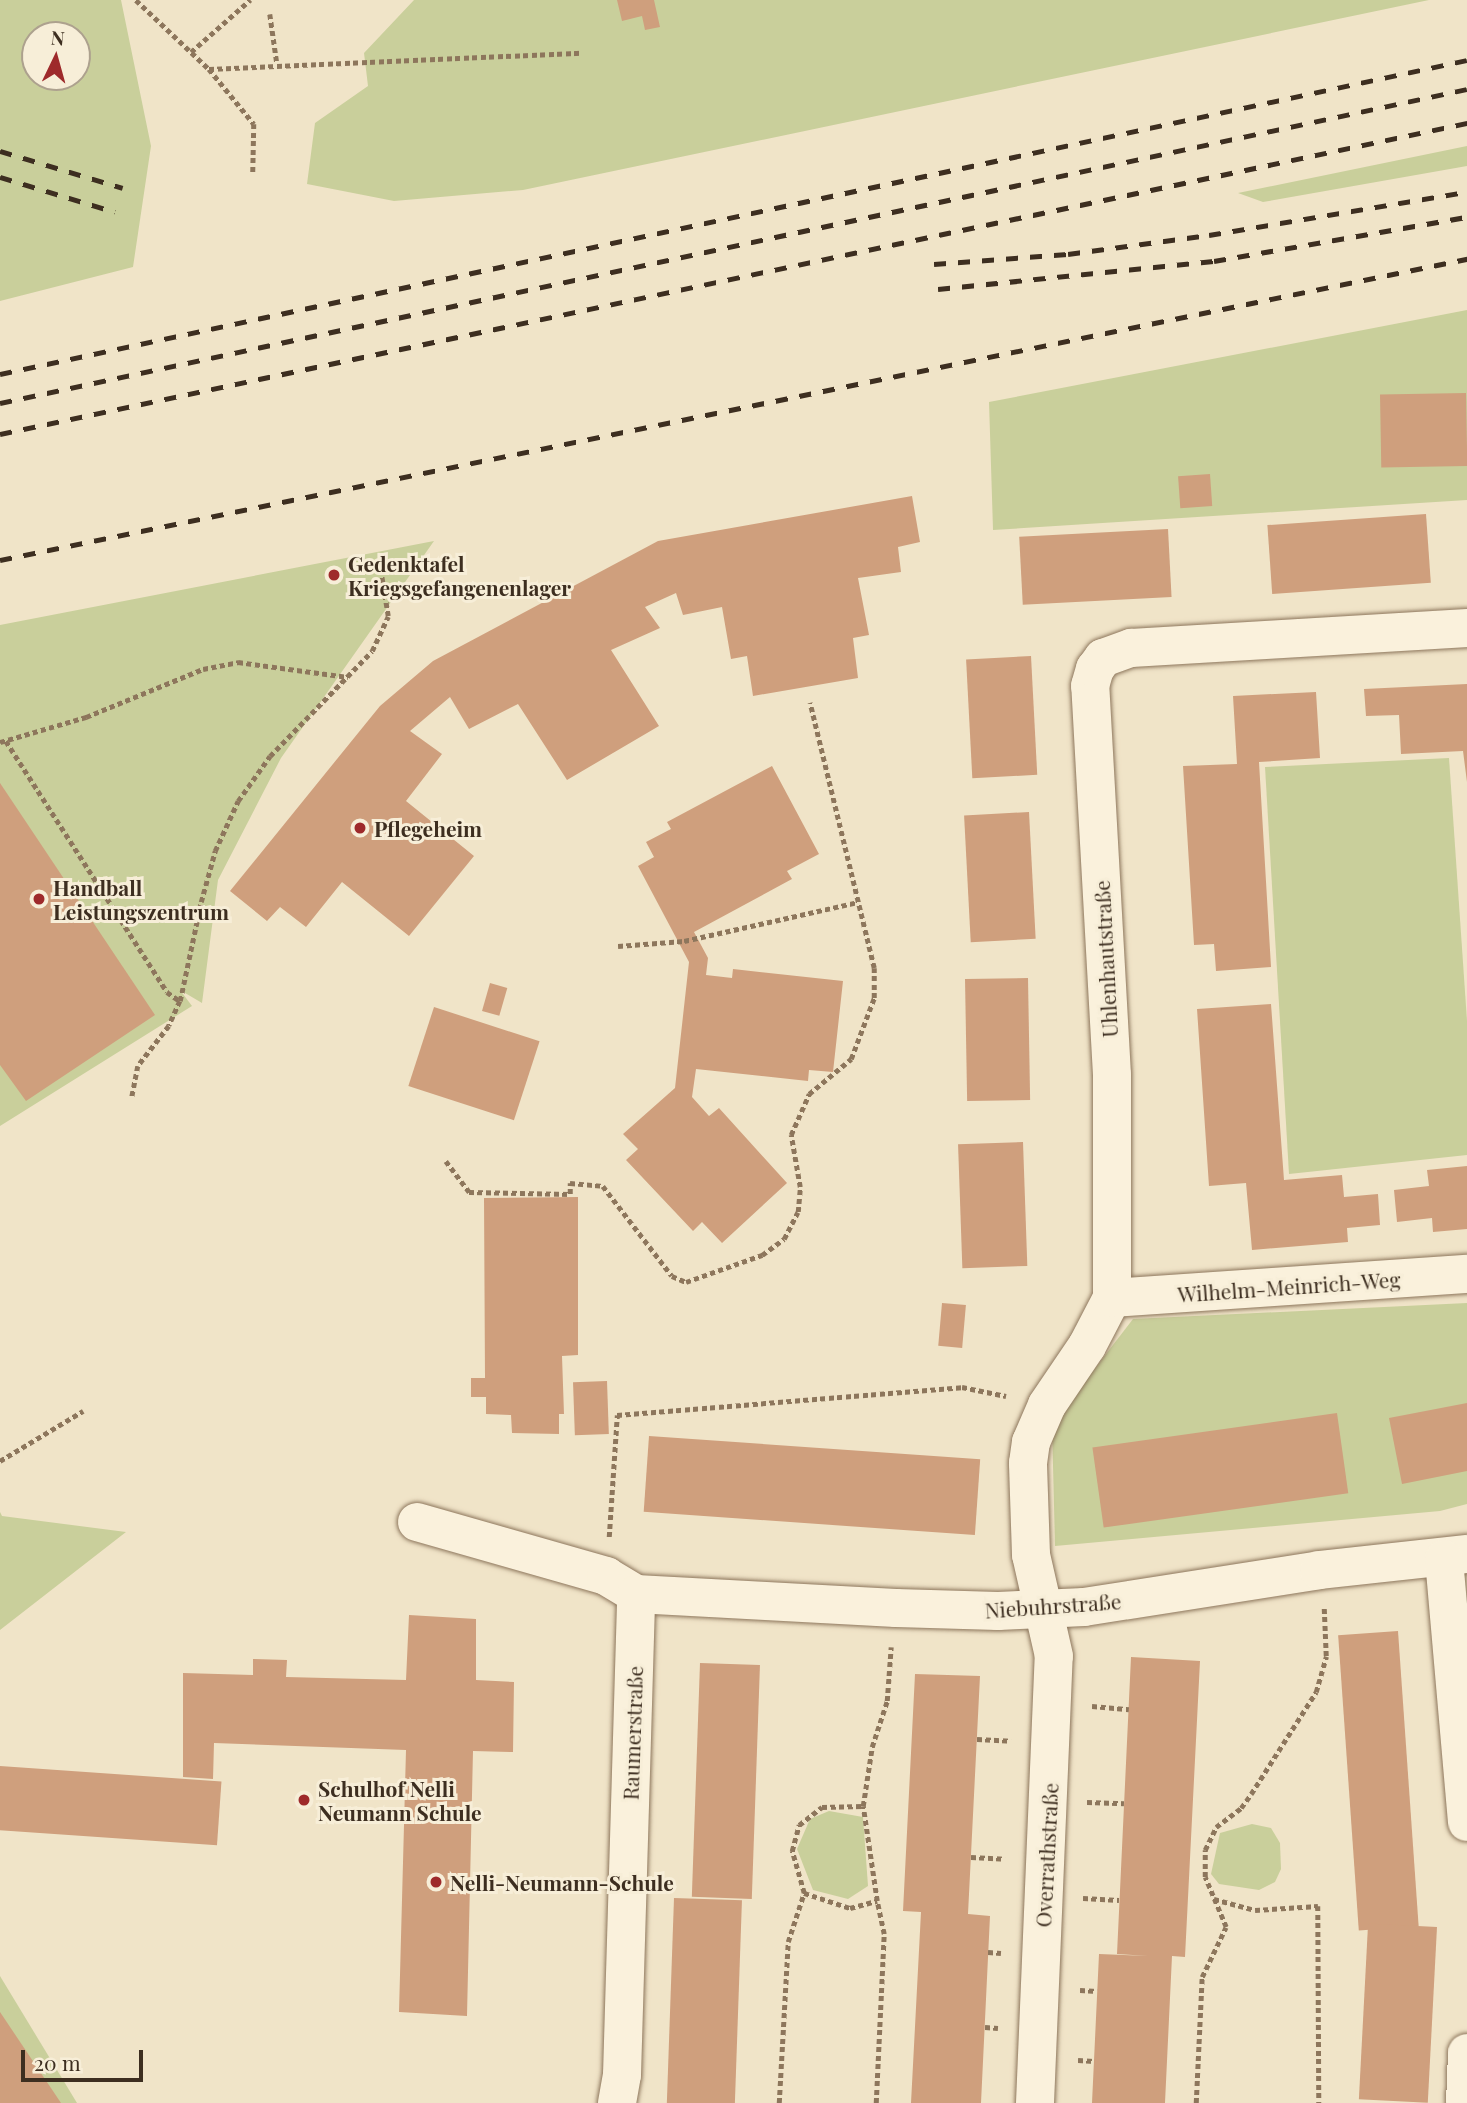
<!DOCTYPE html>
<html>
<head>
<meta charset="utf-8">
<style>
  body { margin:0 }
  #map { position:relative; width:1467px; height:2103px; overflow:hidden; background:#f0e4c8; font-family:"Playfair Display",serif }
  div>[style] { position:absolute }
  [style*='--x'] { left:calc(var(--x)*1px); top:calc(var(--y)*1px); width:calc(var(--w)*1px); rotate:calc(var(--a)*1deg) }
  .green>* { inset:0; background:#c9cf9b }
  .building>* { inset:0; background:#cf9f7d; transform-origin:0 0 }
  .path>* { height:4.5px; margin-top:-2.25px; transform-origin:0; background:repeating-linear-gradient(90deg,#8d765c 0 5px,transparent 0 8.5px) }
  .roads { filter:drop-shadow(0 0 2px #8d765c) drop-shadow(0 0 2px #8d765c) }
  .minor>* { height:38px; margin:-19px; padding:0 19px; transform-origin:19px; border-radius:19px; background:#faf1dc }
  .rail>* { height:5px; margin-top:-2.5px; transform-origin:0; background:repeating-linear-gradient(90deg,#3d2e20 0 12px,transparent 0 24px) }
  .dots>* { width:19px; height:19px; translate:-50% -50%; box-sizing:border-box; border:4px solid #f7eed8; border-radius:50% }
  span { translate:-50% -50%; white-space:nowrap; text-align:center; line-height:1.15; -webkit-text-stroke:6px #f7eed8; paint-order:stroke }
  .poi-label { font-size:21px; color:#3d2e20; font-weight:700 }
  .left { translate:0 -50%; text-align:left }
  .street-label { font-size:21px; color:#3d2e20 }
  .north { position:absolute; left:21px; top:21px; width:70px; height:70px; box-sizing:border-box; background:#f7eed8; border:2px solid #ada18e; border-radius:50%; rotate:5deg; font-size:19px; font-weight:700; line-height:28px; text-align:center; color:#3d2e20 }
  .north::after { content:''; display:block; margin:auto; width:24px; height:32px; background:#9e2a2b; clip-path:polygon(50% 0,100% 100%,50% 72%,0 100%) }
  .scale { position:absolute; left:21px; top:2050px; width:122px; height:32px; box-sizing:border-box; border:4px solid #3d2e20; border-top:0; padding-left:9px; font-size:21px; line-height:24px; white-space:nowrap; color:#3d2e20; -webkit-text-stroke:5px #f7eed8; paint-order:stroke }
</style>
</head>
<body>
<div id="map">
  <div class="green">
    <i style="clip-path:polygon(evenodd,0 0,121px 0,151px 146px,133px 267px,0 301px,0 0,35px 35px,77px 35px,77px 77px,35px 77px,35px 35px)"></i>
    <i style="clip-path:polygon(414px 0,1429px 0,523px 190px,394px 201px,307px 184px,315px 123px,368px 86px,364px 53px)"></i>
    <i style="clip-path:polygon(1467px 146px,1467px 166px,1263px 202px,1238px 193px)"></i>
    <i style="clip-path:polygon(1467px 310px,1467px 500px,993px 530px,989px 402px)"></i>
    <i style="clip-path:polygon(434px 541px,281px 758px,218px 880px,202px 1003px,180px 990px,192px 1006px,0 1126px,0 625px)"></i>
    <i style="clip-path:polygon(1449px 758px,1467px 1021px,1467px 1155px,1289px 1174px,1265px 767px)"></i>
    <i style="clip-path:polygon(1467px 1303px,1467px 1504px,1440px 1511px,1055px 1546px,1052px 1424px,1133px 1319px)"></i>
    <i style="clip-path:polygon(0 1512px,2px 1516px,126px 1532px,0 1630px)"></i>
    <i style="clip-path:polygon(829px 1811px,863px 1817px,868px 1886px,848px 1899px,813px 1890px,797px 1849px,810px 1819px)"></i>
    <i style="clip-path:polygon(1252px 1824px,1271px 1828px,1280px 1843px,1281px 1869px,1275px 1882px,1259px 1890px,1219px 1884px,1211px 1874px,1220px 1833px)"></i>
    <i style="clip-path:polygon(0 1976px,77px 2103px,0 2103px)"></i>
  </div>
  <div class="building">
    <i style="clip-path:polygon(617px 0,654px 0,660px 27px,645px 30px,642px 16px,622px 21px)"></i>
    <i style="left:1466px;top:393px;width:73px;height:86px;rotate:89deg"></i>
    <i style="left:1210px;top:474px;width:32px;height:32px;rotate:86deg"></i>
    <i style="clip-path:polygon(912px 496px,920px 542px,898px 547px,901px 572px,858px 578px,869px 635px,853px 638px,858px 678px,753px 696px,747px 656px,731px 659px,722px 607px,683px 615px,676px 593px,645px 607px,660px 628px,611px 650px,659px 726px,567px 780px,518px 704px,469px 729px,450px 697px,410px 731px,442px 754px,406px 801px,474px 856px,409px 936px,342px 882px,306px 927px,280px 907px,267px 921px,230px 891px,380px 706px,433px 661px,658px 541px)"></i>
    <i style="left:1426px;top:514px;width:69px;height:159px;rotate:86deg"></i>
    <i style="left:1168px;top:529px;width:68px;height:149px;rotate:87deg"></i>
    <i style="left:1031px;top:656px;width:119px;height:65px;rotate:87deg"></i>
    <i style="clip-path:polygon(1467px 684px,1467px 782px,1463px 751px,1401px 754px,1399px 715px,1366px 716px,1364px 689px)"></i>
    <i style="clip-path:polygon(1316px 692px,1320px 758px,1259px 762px,1271px 967px,1216px 971px,1214px 944px,1194px 945px,1183px 766px,1237px 764px,1233px 696px)"></i>
    <i style="clip-path:polygon(772px 766px,819px 854px,787px 871px,792px 879px,694px 932px,708px 958px,706px 975px,732px 978px,733px 969px,843px 981px,833px 1072px,809px 1070px,808px 1081px,696px 1069px,692px 1097px,709px 1116px,719px 1108px,787px 1183px,722px 1243px,702px 1222px,693px 1231px,626px 1160px,638px 1149px,623px 1134px,675px 1088px,689px 962px,638px 866px,654px 857px,646px 842px,671px 829px,667px 822px)"></i>
    <i style="clip-path:polygon(0 783px,155px 1015px,26px 1101px,0 1065px)"></i>
    <i style="left:1029px;top:812px;width:127px;height:65px;rotate:87deg"></i>
    <i style="left:1028px;top:978px;width:122px;height:63px;rotate:89deg"></i>
    <i style="left:490px;top:983px;width:18px;height:29px;rotate:16deg"></i>
    <i style="clip-path:polygon(1271px 1004px,1284px 1180px,1342px 1175px,1344px 1197px,1378px 1194px,1380px 1225px,1347px 1228px,1348px 1242px,1252px 1250px,1246px 1183px,1209px 1186px,1197px 1009px)"></i>
    <i style="left:434px;top:1007px;width:111px;height:83px;rotate:18deg"></i>
    <i style="left:1023px;top:1142px;width:124px;height:65px;rotate:88deg"></i>
    <i style="clip-path:polygon(1467px 1166px,1467px 1229px,1433px 1232px,1432px 1218px,1397px 1222px,1394px 1190px,1429px 1186px,1427px 1170px)"></i>
    <i style="clip-path:polygon(578px 1197px,578px 1355px,562px 1356px,564px 1414px,559px 1414px,559px 1434px,512px 1433px,511px 1415px,486px 1414px,486px 1397px,471px 1397px,471px 1378px,485px 1378px,484px 1198px)"></i>
    <i style="left:942px;top:1303px;width:24px;height:43px;rotate:5deg"></i>
    <i style="left:607px;top:1381px;width:53px;height:34px;rotate:88deg"></i>
    <i style="clip-path:polygon(1467px 1403px,1467px 1471px,1402px 1484px,1389px 1418px)"></i>
    <i style="left:1337px;top:1413px;width:81px;height:247px;rotate:82deg"></i>
    <i style="left:649px;top:1436px;width:332px;height:76px;rotate:4deg"></i>
    <i style="clip-path:polygon(409px 1615px,476px 1619px,476px 1680px,514px 1682px,513px 1752px,473px 1751px,467px 2016px,399px 2012px,406px 1750px,214px 1743px,213px 1779px,183px 1777px,183px 1673px,253px 1675px,253px 1659px,287px 1660px,286px 1677px,406px 1680px)"></i>
    <i style="left:1398px;top:1631px;width:296px;height:60px;rotate:86deg"></i>
    <i style="clip-path:polygon(1131px 1657px,1200px 1661px,1185px 1957px,1172px 1956px,1165px 2103px,1092px 2103px,1099px 1954px,1148px 1956px,1117px 1954px)"></i>
    <i style="left:700px;top:1663px;width:60px;height:234px;rotate:2deg"></i>
    <i style="clip-path:polygon(915px 1674px,980px 1676px,968px 1914px,990px 1916px,981px 2103px,911px 2103px,921px 1912px,903px 1911px)"></i>
    <i style="left:0;top:1766px;width:222px;height:64px;rotate:4deg"></i>
    <i style="left:674px;top:1898px;width:68px;height:205px;rotate:2deg"></i>
    <i style="left:1437px;top:1927px;width:176px;height:69px;rotate:93deg"></i>
    <i style="clip-path:polygon(0 2012px,61px 2103px,0 2103px)"></i>
  </div>
  <div class="path">
    <i style="--x:136;--y:0;--w:100;--a:43.4"></i>
    <i style="--x:209;--y:69;--w:71;--a:50.7"></i>
    <i style="--x:254;--y:124;--w:48;--a:91.2"></i>
    <i style="--x:270;--y:14;--w:49;--a:81.9"></i>
    <i style="--x:191;--y:52;--w:79;--a:-41.4"></i>
    <i style="--x:209;--y:69;--w:373;--a:-2.5"></i>
    <i style="--x:6;--y:741;--w:298;--a:57.3"></i>
    <i style="--x:167;--y:992;--w:16;--a:35"></i>
    <i style="--x:180;--y:1001;--w:27;--a:114"></i>
    <i style="--x:169;--y:1026;--w:51;--a:127.8"></i>
    <i style="--x:138;--y:1066;--w:32;--a:101"></i>
    <i style="--x:0;--y:742;--w:90;--a:-16.2"></i>
    <i style="--x:86;--y:717;--w:126;--a:-22.3"></i>
    <i style="--x:203;--y:669;--w:36;--a:-11"></i>
    <i style="--x:238;--y:662;--w:111;--a:7.8"></i>
    <i style="--x:618;--y:946;--w:66;--a:-4.3"></i>
    <i style="--x:684;--y:941;--w:178;--a:-12.6"></i>
    <i style="--x:180;--y:1001;--w:101;--a:-78"></i>
    <i style="--x:201;--y:902;--w:53;--a:-74.6"></i>
    <i style="--x:215;--y:851;--w:55;--a:-65.3"></i>
    <i style="--x:238;--y:801;--w:55;--a:-54.6"></i>
    <i style="--x:270;--y:756;--w:146;--a:-45.8"></i>
    <i style="--x:372;--y:651;--w:38;--a:-65"></i>
    <i style="--x:388;--y:616;--w:44;--a:-99.2"></i>
    <i style="--x:446;--y:1161;--w:39;--a:53"></i>
    <i style="--x:469;--y:1192;--w:101;--a:1.1"></i>
    <i style="--x:570;--y:1194;--w:11;--a:-90"></i>
    <i style="--x:570;--y:1183;--w:33;--a:5"></i>
    <i style="--x:603;--y:1186;--w:113;--a:52.5"></i>
    <i style="--x:672;--y:1276;--w:15;--a:23"></i>
    <i style="--x:686;--y:1282;--w:81;--a:-19.6"></i>
    <i style="--x:762;--y:1255;--w:27;--a:-36"></i>
    <i style="--x:784;--y:1239;--w:30;--a:-63"></i>
    <i style="--x:798;--y:1212;--w:25;--a:-85"></i>
    <i style="--x:800;--y:1187;--w:53;--a:-99.8"></i>
    <i style="--x:791;--y:1135;--w:45;--a:-66.3"></i>
    <i style="--x:809;--y:1094;--w:55;--a:-39.8"></i>
    <i style="--x:851;--y:1059;--w:65;--a:-69.3"></i>
    <i style="--x:874;--y:998;--w:30;--a:-90"></i>
    <i style="--x:874;--y:968;--w:273;--a:-103.6"></i>
    <i style="--x:0;--y:1461;--w:97;--a:-31.1"></i>
    <i style="--x:609;--y:1537;--w:122;--a:-86.2"></i>
    <i style="--x:617;--y:1415;--w:346;--a:-4.6"></i>
    <i style="--x:962;--y:1387;--w:45;--a:11.6"></i>
    <i style="--x:1092;--y:1706;--w:37;--a:5"></i>
    <i style="--x:977;--y:1739;--w:34;--a:3"></i>
    <i style="--x:1087;--y:1802;--w:37;--a:2"></i>
    <i style="--x:971;--y:1857;--w:34;--a:3"></i>
    <i style="--x:804;--y:1893;--w:44;--a:-105.9"></i>
    <i style="--x:792;--y:1851;--w:27;--a:-75"></i>
    <i style="--x:799;--y:1825;--w:29;--a:-38"></i>
    <i style="--x:822;--y:1807;--w:41;--a:-1.4"></i>
    <i style="--x:1083;--y:1898;--w:36;--a:3"></i>
    <i style="--x:1214;--y:1899;--w:42;--a:15"></i>
    <i style="--x:1255;--y:1910;--w:63;--a:-3.6"></i>
    <i style="--x:1318;--y:1906;--w:197;--a:89.7"></i>
    <i style="--x:988;--y:1952;--w:13;--a:4"></i>
    <i style="--x:1080;--y:1990;--w:17;--a:3"></i>
    <i style="--x:985;--y:2027;--w:13;--a:4"></i>
    <i style="--x:1078;--y:2060;--w:16;--a:4"></i>
    <i style="--x:779;--y:2103;--w:161;--a:-86.8"></i>
    <i style="--x:788;--y:1942;--w:52;--a:-71.9"></i>
    <i style="--x:804;--y:1893;--w:48;--a:18.1"></i>
    <i style="--x:850;--y:1908;--w:28;--a:-15"></i>
    <i style="--x:877;--y:1901;--w:96;--a:-98.4"></i>
    <i style="--x:863;--y:1806;--w:60;--a:-81.3"></i>
    <i style="--x:872;--y:1747;--w:48;--a:-71.9"></i>
    <i style="--x:887;--y:1701;--w:54;--a:-85.8"></i>
    <i style="--x:876;--y:2103;--w:169;--a:-87.3"></i>
    <i style="--x:884;--y:1934;--w:34;--a:-102"></i>
    <i style="--x:1196;--y:2103;--w:126;--a:-87.3"></i>
    <i style="--x:1202;--y:1977;--w:55;--a:-64.4"></i>
    <i style="--x:1226;--y:1927;--w:54;--a:-112.8"></i>
    <i style="--x:1205;--y:1877;--w:27;--a:-90"></i>
    <i style="--x:1205;--y:1850;--w:25;--a:-64"></i>
    <i style="--x:1216;--y:1827;--w:31;--a:-37"></i>
    <i style="--x:1241;--y:1808;--w:17;--a:-54"></i>
    <i style="--x:1251;--y:1794;--w:121;--a:-57.5"></i>
    <i style="--x:1316;--y:1692;--w:37;--a:-74"></i>
    <i style="--x:1326;--y:1656;--w:48;--a:-92.4"></i>
  </div>
  <div class="roads">
    <div class="minor">
      <i style="--x:1112;--y:1298;--w:356;--a:-3.9"></i>
      <i style="--x:417;--y:1522;--w:197;--a:15.9"></i>
      <i style="--x:606;--y:1576;--w:35;--a:31"></i>
      <i style="--x:636;--y:1594;--w:260;--a:3.1"></i>
      <i style="--x:896;--y:1608;--w:102;--a:1.7"></i>
      <i style="--x:998;--y:1611;--w:86;--a:-2.7"></i>
      <i style="--x:1084;--y:1607;--w:238;--a:-8.9"></i>
      <i style="--x:1319;--y:1570;--w:149;--a:-6.2"></i>
      <i style="--x:1444;--y:1559;--w:264;--a:85"></i>
      <i style="--x:617;--y:2103;--w:28;--a:-80"></i>
      <i style="--x:622;--y:2075;--w:481;--a:-88.3"></i>
      <i style="--x:1035;--y:2103;--w:447;--a:-87.6"></i>
      <i style="--x:1054;--y:1656;--w:104;--a:-102.8"></i>
      <i style="--x:1031;--y:1555;--w:92;--a:-91.9"></i>
      <i style="--x:1028;--y:1463;--w:21;--a:-82"></i>
      <i style="--x:1031;--y:1442;--w:40;--a:-66.6"></i>
      <i style="--x:1047;--y:1405;--w:71;--a:-55.9"></i>
      <i style="--x:1087;--y:1346;--w:54;--a:-62.5"></i>
      <i style="--x:1112;--y:1298;--w:223;--a:-90"></i>
      <i style="--x:1112;--y:1075;--w:390;--a:-93.2"></i>
      <i style="--x:1090;--y:686;--w:18;--a:-74"></i>
      <i style="--x:1095;--y:669;--w:14;--a:-54"></i>
      <i style="--x:1103;--y:658;--w:30;--a:-20"></i>
      <i style="--x:1131;--y:648;--w:337;--a:-3.4"></i>
      <i style="--x:1465;--y:2103;--w:50;--a:-87.7"></i>
    </div>
  </div>
  <div class="rail">
    <i style="--x:0;--y:151;--w:128;--a:16.7"></i>
    <i style="--x:0;--y:177;--w:120;--a:16.9"></i>
    <i style="--x:934;--y:264;--w:134;--a:-4.3"></i>
    <i style="--x:1068;--y:254;--w:142;--a:-7.7"></i>
    <i style="--x:1209;--y:235;--w:262;--a:-9.5"></i>
    <i style="--x:938;--y:289;--w:277;--a:-5.8"></i>
    <i style="--x:1214;--y:261;--w:257;--a:-9.9"></i>
    <i style="--x:0;--y:374;--w:1500;--a:-12.08"></i>
    <i style="--x:0;--y:403;--w:1500;--a:-12.08"></i>
    <i style="--x:0;--y:434;--w:1500;--a:-11.97"></i>
    <i style="--x:0;--y:560;--w:1498;--a:-11.6"></i>
  </div>
  <div class="dots">
    <i style="left:334px;top:575px;background:#9e2a2b"></i>
    <i style="left:360px;top:828px;background:#9e2a2b"></i>
    <i style="left:39px;top:899px;background:#9e2a2b"></i>
    <i style="left:304px;top:1800px;background:#9e2a2b"></i>
    <i style="left:436px;top:1882px;background:#9e2a2b"></i>
  </div>
  <div class="poi-label">
    <span class="left" style="left:348px;top:575px">Gedenktafel<br>Kriegsgefangenenlager</span>
    <span class="left" style="left:374px;top:828px">Pflegeheim</span>
    <span class="left" style="left:53px;top:899px">Handball<br>Leistungszentrum</span>
    <span class="left" style="left:318px;top:1800px">Schulhof Nelli<br>Neumann Schule</span>
    <span class="left" style="left:450px;top:1882px">Nelli-Neumann-Schule</span>
  </div>
  <div class="street-label">
    <span style="left:1105px;top:959px;rotate:-93deg">Uhlenhautstraße</span>
    <span style="left:1289px;top:1286px;rotate:-4deg">Wilhelm-Meinrich-Weg</span>
    <span style="left:1053px;top:1605px;rotate:-4deg">Niebuhrstraße</span>
    <span style="left:632px;top:1733px;rotate:-88deg">Raumerstraße</span>
    <span style="left:1046px;top:1855px;rotate:-87deg">Overrathstraße</span>
  </div>
  <div class="north">N</div>
  <div class="scale">20 m</div>
</div>
</body>
</html>
